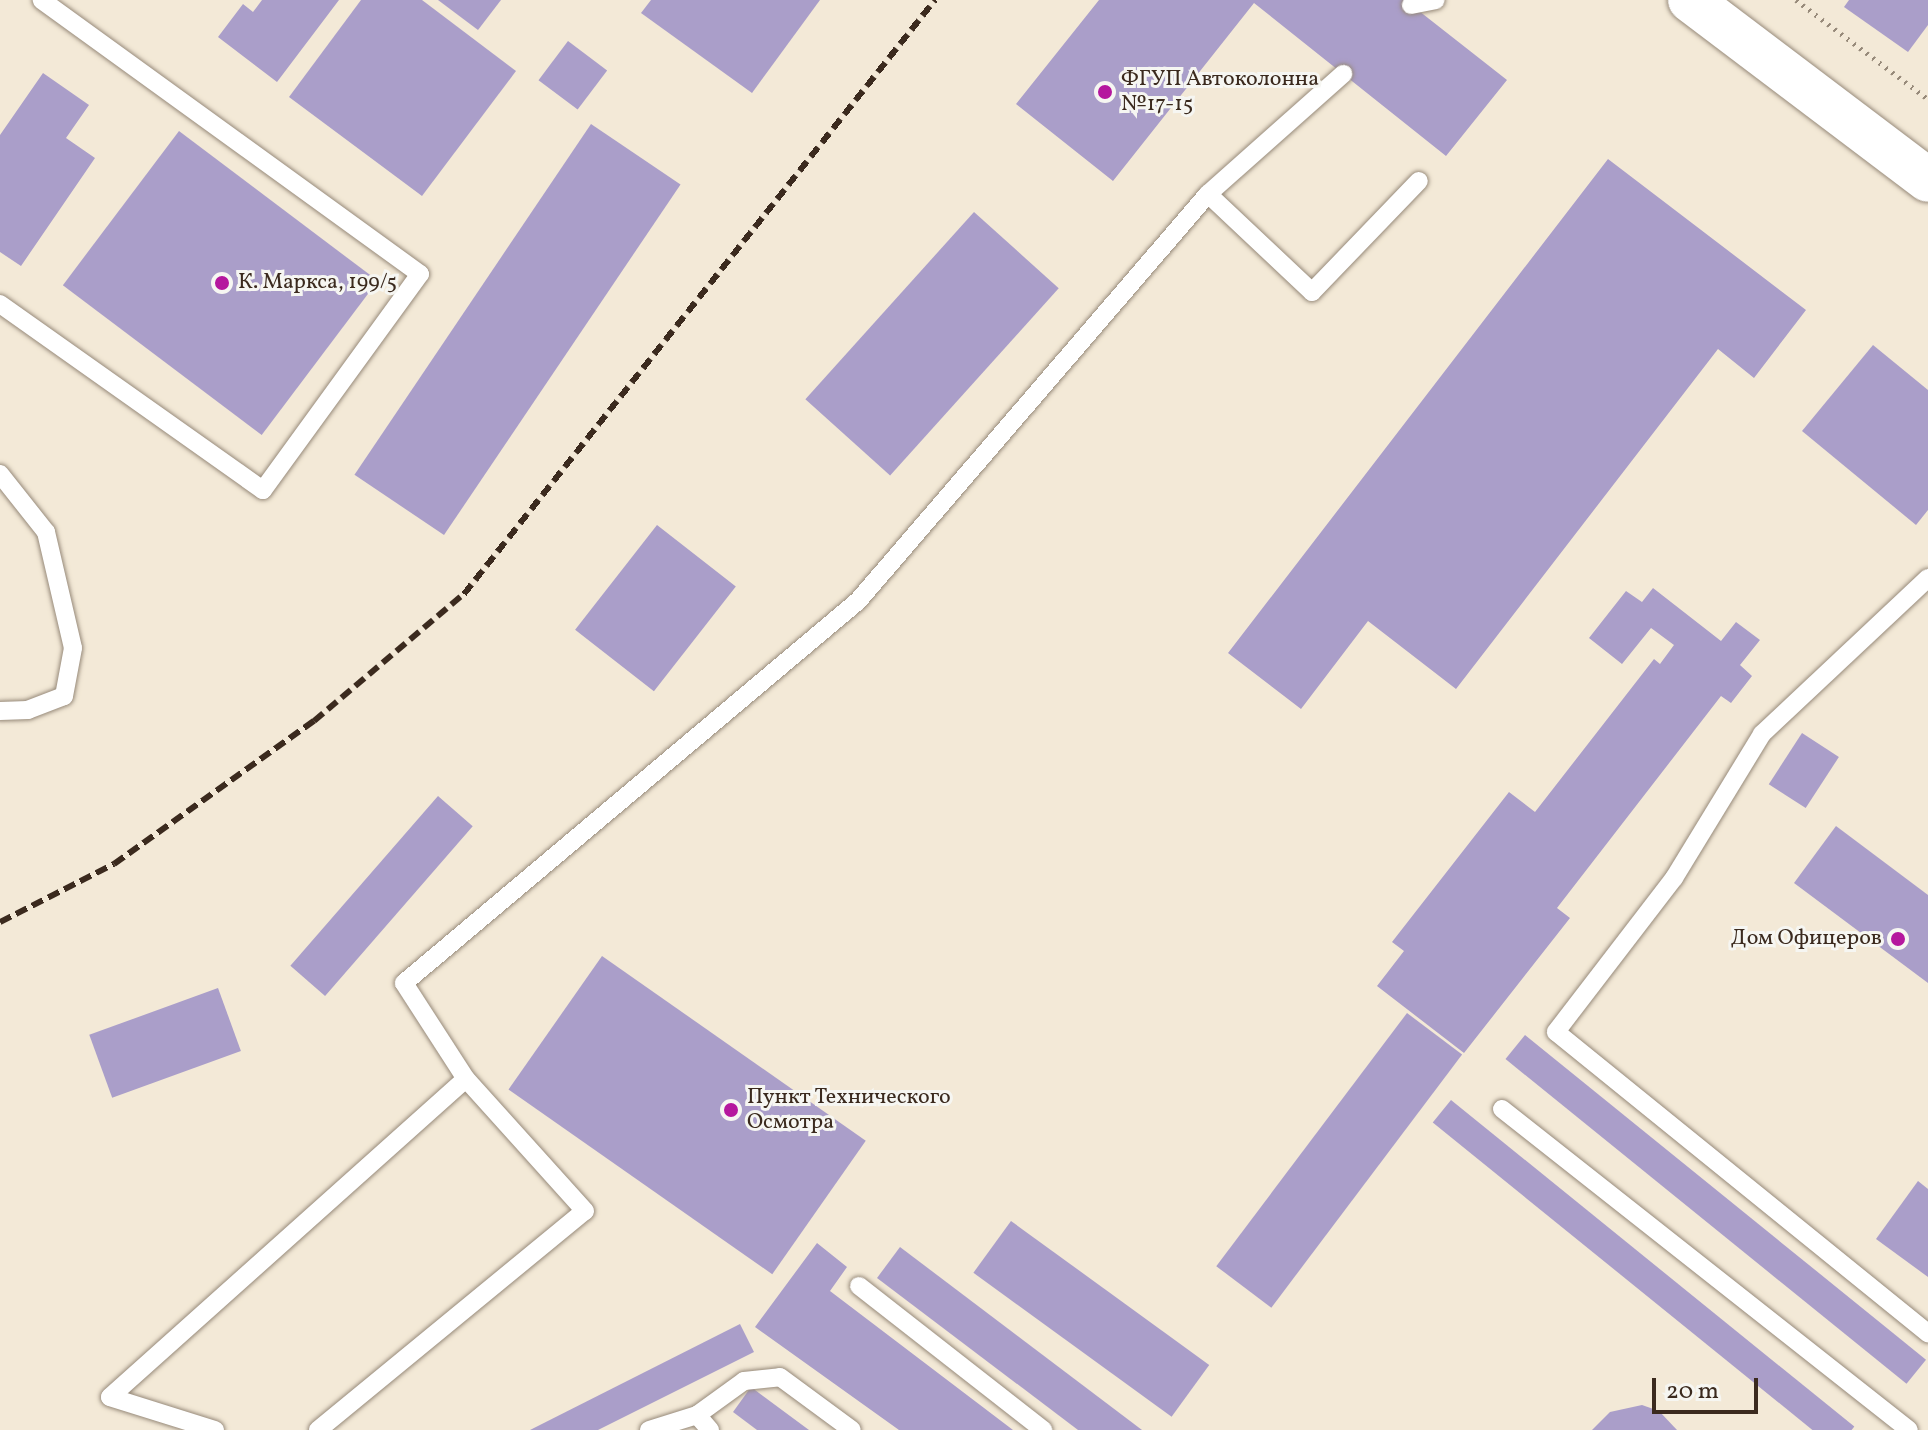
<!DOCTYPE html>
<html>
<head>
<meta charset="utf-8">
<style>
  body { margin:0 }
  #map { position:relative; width:1928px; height:1430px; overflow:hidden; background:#f3e9d7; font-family:Vollkorn,serif }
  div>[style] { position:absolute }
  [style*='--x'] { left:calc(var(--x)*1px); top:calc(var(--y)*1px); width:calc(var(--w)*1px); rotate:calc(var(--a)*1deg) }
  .building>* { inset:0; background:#aa9ec9; transform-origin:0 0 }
  .path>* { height:5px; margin-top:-2.5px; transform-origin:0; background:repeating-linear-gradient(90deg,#978a7a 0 2px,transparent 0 8px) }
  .roads { filter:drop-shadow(0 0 2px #978a7a) drop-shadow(0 0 2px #978a7a) }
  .service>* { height:18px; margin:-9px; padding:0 9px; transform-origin:9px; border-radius:9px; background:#fff }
  .primary>* { height:44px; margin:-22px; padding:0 22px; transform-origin:22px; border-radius:22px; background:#fff }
  .rail>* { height:6px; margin-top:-3px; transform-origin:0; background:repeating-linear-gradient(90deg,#3b2a1e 0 12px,transparent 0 18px) }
  .dots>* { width:22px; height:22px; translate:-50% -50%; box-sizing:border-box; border:4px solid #f6f6f2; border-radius:50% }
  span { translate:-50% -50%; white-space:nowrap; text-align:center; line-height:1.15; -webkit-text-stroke:6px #f6f6f2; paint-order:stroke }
  .poi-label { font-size:22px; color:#3b2a1e }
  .left { translate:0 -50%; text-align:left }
  .right { translate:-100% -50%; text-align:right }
  .scale { position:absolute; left:1652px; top:1378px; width:106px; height:36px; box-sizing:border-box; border:4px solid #3b2a1e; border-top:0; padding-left:10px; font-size:24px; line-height:28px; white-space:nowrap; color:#3b2a1e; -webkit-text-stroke:6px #f6f6f2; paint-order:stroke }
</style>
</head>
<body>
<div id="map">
  <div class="building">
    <i style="clip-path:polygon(262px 0,339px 0,277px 82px,218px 37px,243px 4px,253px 12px)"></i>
    <i style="clip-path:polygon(361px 0,422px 0,516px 71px,422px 196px,289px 97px)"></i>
    <i style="clip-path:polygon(438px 0,501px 0,478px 30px)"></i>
    <i style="clip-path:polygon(651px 0,820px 0,752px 93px,641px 13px)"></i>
    <i style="clip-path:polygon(1099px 0,1405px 0,1507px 80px,1446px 156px,1254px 3px,1113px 181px,1016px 104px)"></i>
    <i style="clip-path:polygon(1849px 0,1928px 0,1928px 25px,1908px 52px,1844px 7px)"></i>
    <i style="left:568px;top:41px;width:49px;height:49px;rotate:37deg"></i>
    <i style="clip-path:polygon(43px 73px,89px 105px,66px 138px,95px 158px,21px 266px,0 252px,0 135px)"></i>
    <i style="left:591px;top:124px;width:108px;height:423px;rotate:34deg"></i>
    <i style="left:179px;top:131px;width:249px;height:193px;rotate:37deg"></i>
    <i style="clip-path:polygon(1608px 159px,1806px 310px,1754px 378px,1718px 349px,1456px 689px,1368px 621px,1301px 709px,1228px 653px)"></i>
    <i style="left:974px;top:212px;width:114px;height:252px;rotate:42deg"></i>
    <i style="clip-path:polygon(1873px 345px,1928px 390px,1928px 510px,1916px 525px,1802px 431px)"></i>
    <i style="left:657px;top:525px;width:100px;height:133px;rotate:38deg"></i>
    <i style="clip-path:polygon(1653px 588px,1721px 641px,1736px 622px,1760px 640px,1740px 665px,1752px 676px,1731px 703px,1721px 696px,1557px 908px,1570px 918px,1464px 1053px,1377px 986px,1404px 951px,1392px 942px,1509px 792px,1535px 812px,1654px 659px,1660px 664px,1674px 645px,1651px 628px,1622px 664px,1589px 638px,1626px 591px,1642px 602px)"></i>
    <i style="left:1802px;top:733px;width:44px;height:61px;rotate:33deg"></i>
    <i style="left:438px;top:796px;width:46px;height:225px;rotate:41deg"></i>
    <i style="clip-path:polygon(1836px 826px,1928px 895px,1928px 983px,1794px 883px)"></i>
    <i style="left:602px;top:956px;width:322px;height:163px;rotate:35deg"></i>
    <i style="left:218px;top:988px;width:67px;height:137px;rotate:70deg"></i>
    <i style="left:1407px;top:1013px;width:69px;height:317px;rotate:37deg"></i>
    <i style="left:1525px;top:1035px;width:516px;height:31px;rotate:39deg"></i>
    <i style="left:1451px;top:1100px;width:519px;height:29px;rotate:39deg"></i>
    <i style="clip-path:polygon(1918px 1181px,1928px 1189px,1928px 1277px,1876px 1239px)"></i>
    <i style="left:1011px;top:1221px;width:245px;height:64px;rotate:36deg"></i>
    <i style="clip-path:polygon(817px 1243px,847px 1267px,830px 1291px,1013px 1430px,899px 1430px,755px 1327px)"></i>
    <i style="clip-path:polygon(900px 1247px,1142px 1430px,1078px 1430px,877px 1278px)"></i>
    <i style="clip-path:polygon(740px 1324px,754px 1352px,598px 1430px,530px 1430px)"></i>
    <i style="clip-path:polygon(751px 1387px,809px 1430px,757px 1430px,733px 1412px)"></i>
    <i style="clip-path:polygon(1642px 1405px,1659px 1411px,1677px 1430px,1592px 1430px,1610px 1412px)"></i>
  </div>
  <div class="path">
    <i style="--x:1796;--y:0;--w:165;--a:36.9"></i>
  </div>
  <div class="roads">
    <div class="service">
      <i style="--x:1411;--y:5;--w:25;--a:-11"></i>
      <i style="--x:1208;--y:194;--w:143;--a:43.3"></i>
      <i style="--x:1312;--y:292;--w:154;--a:-46.1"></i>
      <i style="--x:0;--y:304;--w:322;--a:35.3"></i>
      <i style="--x:263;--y:490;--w:267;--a:-54"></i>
      <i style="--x:420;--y:274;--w:467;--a:-144.1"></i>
      <i style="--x:0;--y:474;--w:74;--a:51.6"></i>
      <i style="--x:46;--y:532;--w:119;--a:76.9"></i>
      <i style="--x:73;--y:648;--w:49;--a:100.6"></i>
      <i style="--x:64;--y:696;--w:39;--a:159"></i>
      <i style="--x:28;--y:710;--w:28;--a:178"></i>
      <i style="--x:1928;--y:578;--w:228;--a:136.8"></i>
      <i style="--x:1762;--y:734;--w:169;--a:121.4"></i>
      <i style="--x:1674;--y:878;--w:194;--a:127.5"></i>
      <i style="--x:1556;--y:1032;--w:479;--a:39"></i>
      <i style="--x:1502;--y:1109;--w:518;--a:38.26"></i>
      <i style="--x:859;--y:1286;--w:234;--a:38"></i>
      <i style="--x:697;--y:1415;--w:20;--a:49"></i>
      <i style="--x:215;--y:1430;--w:110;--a:-162.6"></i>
      <i style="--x:110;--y:1397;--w:477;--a:-41.8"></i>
      <i style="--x:318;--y:1430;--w:345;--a:-39.4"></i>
      <i style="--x:585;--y:1211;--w:178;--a:-132"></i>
      <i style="--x:466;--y:1079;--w:114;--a:-122.9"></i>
      <i style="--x:404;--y:983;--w:593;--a:-40.08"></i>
      <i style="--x:858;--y:601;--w:537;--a:-49.31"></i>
      <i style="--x:1208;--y:194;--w:181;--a:-41.6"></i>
      <i style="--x:649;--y:1430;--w:50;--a:-17.4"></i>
      <i style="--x:697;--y:1415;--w:58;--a:-35.9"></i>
      <i style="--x:744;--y:1381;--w:36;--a:-6"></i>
      <i style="--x:780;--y:1377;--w:89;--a:36.4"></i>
    </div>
    <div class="primary">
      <i style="--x:1690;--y:0;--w:298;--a:37.1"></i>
    </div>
  </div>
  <div class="rail">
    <i style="--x:0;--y:922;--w:128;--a:-27"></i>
    <i style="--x:114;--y:864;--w:246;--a:-35.6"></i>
    <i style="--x:314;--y:721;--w:197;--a:-40.3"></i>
    <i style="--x:464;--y:594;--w:758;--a:-51.59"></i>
  </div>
  <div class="dots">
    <i style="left:1105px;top:92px;background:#b5179e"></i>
    <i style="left:222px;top:283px;background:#b5179e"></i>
    <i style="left:1898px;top:939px;background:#b5179e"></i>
    <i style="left:731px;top:1110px;background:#b5179e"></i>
  </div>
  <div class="poi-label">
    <span class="left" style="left:1121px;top:92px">ФГУП Автоколонна<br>№17-15</span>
    <span class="left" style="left:238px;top:283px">К. Маркса, 199/5</span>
    <span class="right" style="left:1882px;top:939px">Дом Офицеров</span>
    <span class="left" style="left:747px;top:1110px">Пункт Технического<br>Осмотра</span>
  </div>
  <div class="scale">20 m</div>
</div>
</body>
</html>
